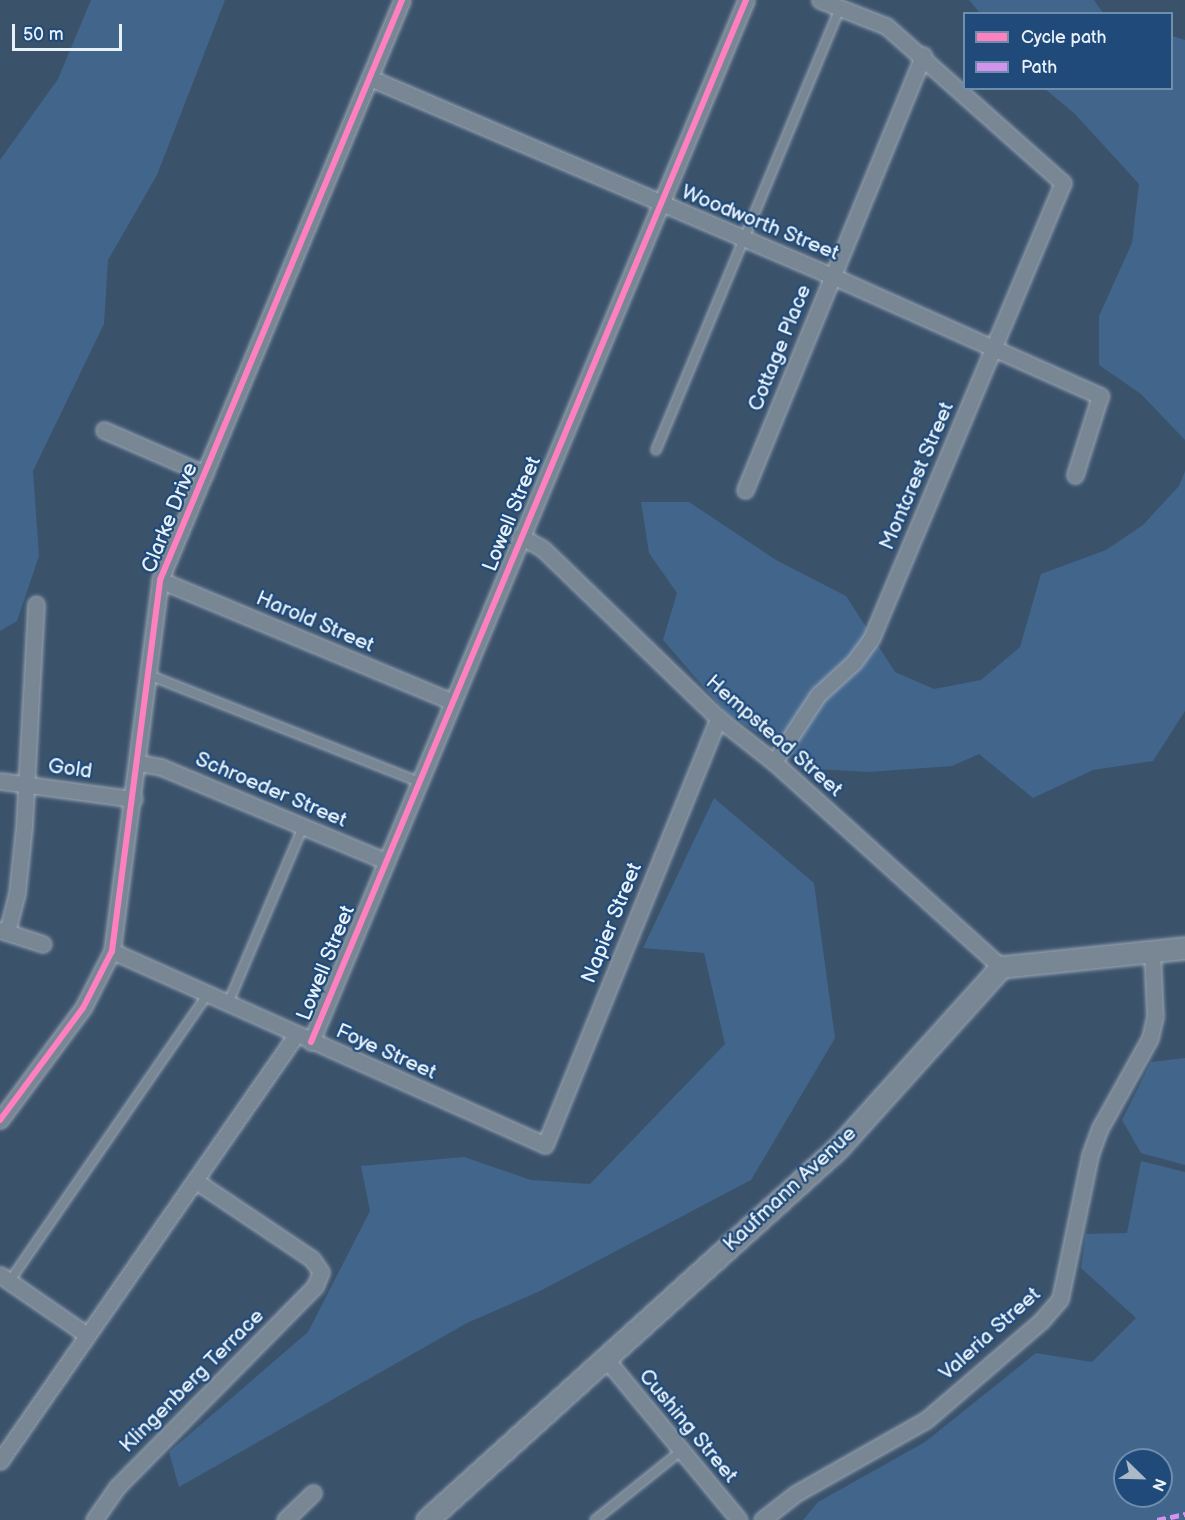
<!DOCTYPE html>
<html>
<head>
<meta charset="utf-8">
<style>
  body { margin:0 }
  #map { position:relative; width:1185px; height:1520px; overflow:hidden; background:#3b526b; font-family:"Balsamiq Sans",sans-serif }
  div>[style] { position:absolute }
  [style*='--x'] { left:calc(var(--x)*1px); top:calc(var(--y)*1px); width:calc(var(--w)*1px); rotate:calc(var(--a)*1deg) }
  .green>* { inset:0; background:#42658c }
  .roads { filter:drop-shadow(0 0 2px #9da9b6) drop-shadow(0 0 2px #9da9b6) }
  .lane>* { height:8px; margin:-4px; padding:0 4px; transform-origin:4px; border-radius:4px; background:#798694 }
  .street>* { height:15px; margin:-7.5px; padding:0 7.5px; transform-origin:7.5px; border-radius:7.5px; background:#798694 }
  .secondary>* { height:21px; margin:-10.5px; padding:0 10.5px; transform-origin:10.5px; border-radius:10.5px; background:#798694 }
  .quiet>* { height:4.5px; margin-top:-2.25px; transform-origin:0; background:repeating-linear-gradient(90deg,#d193ec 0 9px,transparent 0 13.5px) }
  .cycleway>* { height:6px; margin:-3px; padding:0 3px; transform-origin:3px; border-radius:3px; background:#ff80c0 }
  span { translate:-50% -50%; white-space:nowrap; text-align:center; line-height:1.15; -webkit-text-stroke:4.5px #1f4a7a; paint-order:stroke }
  .street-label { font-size:21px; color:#e8f1f8 }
  .legend { position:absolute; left:963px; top:12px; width:210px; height:78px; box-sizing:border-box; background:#1f4a7a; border:2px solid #6f8dac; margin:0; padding:8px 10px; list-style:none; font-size:18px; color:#e8f1f8 }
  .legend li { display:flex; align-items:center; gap:12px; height:30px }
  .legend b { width:30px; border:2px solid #6f8dac }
  .north { position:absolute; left:1113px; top:1448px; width:60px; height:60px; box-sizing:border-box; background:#1f4a7a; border:2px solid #6f8dac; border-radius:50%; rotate:113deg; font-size:16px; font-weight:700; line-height:24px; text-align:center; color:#e8f1f8 }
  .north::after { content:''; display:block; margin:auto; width:21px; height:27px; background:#abb9c7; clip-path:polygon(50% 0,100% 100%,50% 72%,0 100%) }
  .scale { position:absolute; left:12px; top:24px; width:110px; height:27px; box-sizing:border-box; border:3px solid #e8f1f8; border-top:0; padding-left:8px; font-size:18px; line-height:21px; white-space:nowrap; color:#e8f1f8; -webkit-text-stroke:4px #1f4a7a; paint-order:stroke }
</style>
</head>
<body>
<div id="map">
  <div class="green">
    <i style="clip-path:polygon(91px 0,225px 0,157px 175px,108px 260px,104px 324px,33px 471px,39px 556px,17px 621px,0 631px,0 160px,58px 79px)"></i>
    <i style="clip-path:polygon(969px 0,1094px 0,1103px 13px,980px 13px)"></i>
    <i style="clip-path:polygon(1172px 36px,1185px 40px,1185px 440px,1141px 394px,1099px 365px,1099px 316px,1132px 243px,1139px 184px,1075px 114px,1045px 89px,1172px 88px)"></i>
    <i style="clip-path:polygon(1185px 471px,1185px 711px,1153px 761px,1093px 770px,1033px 798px,979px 754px,952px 766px,868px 772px,815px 769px,726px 713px,663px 640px,677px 593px,649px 553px,641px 502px,689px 502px,776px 560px,846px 596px,895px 672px,934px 689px,981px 680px,1020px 647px,1041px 574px,1106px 550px,1143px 525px,1179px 486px)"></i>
    <i style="clip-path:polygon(714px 798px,814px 883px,835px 1038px,751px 1180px,540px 1291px,467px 1323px,179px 1487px,169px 1452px,308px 1332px,370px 1211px,361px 1166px,464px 1157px,531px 1180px,590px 1184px,725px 1044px,704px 953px,643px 948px)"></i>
    <i style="clip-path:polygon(1185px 1058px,1185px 1165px,1141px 1153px,1122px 1120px,1151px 1062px)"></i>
    <i style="clip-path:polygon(evenodd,1141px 1161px,1185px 1172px,1185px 1520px,803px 1520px,818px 1502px,925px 1442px,1036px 1353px,1092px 1362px,1136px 1318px,1081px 1268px,1086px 1234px,1127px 1233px,1141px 1161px,1125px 1460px,1161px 1460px,1161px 1496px,1125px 1496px,1125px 1460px)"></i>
  </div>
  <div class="roads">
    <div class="lane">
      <i style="--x:656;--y:450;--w:479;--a:-67.4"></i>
      <i style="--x:149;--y:675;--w:290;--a:21.6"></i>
      <i style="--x:229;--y:1001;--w:189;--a:-67"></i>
      <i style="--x:9;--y:1282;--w:350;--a:-55.4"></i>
      <i style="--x:595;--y:1520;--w:110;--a:-38.7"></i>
    </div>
    <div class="street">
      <i style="--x:370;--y:78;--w:503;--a:23.2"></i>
      <i style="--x:832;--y:276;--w:294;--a:24.1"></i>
      <i style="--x:1100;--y:396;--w:83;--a:107.6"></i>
      <i style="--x:104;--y:430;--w:110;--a:23.5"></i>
      <i style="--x:745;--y:490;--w:470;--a:-67.7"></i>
      <i style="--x:520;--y:536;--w:26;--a:29"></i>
      <i style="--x:543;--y:549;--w:243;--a:44"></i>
      <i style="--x:718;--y:718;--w:71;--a:38.2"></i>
      <i style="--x:774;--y:762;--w:306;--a:42.1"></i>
      <i style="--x:160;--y:580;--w:317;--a:22.6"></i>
      <i style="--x:774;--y:762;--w:80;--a:-56.7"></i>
      <i style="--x:818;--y:695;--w:49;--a:-42.5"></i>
      <i style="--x:854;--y:662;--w:29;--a:-54"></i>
      <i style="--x:871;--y:639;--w:495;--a:-67.2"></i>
      <i style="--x:1063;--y:183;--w:237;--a:-138.4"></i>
      <i style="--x:886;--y:26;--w:71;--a:-158.5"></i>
      <i style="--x:139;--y:763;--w:22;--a:10"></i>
      <i style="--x:161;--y:767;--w:244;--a:22.7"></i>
      <i style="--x:0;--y:781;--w:135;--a:7.7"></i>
      <i style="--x:0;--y:930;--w:45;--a:18"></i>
      <i style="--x:7;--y:932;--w:40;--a:-75.6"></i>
      <i style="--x:17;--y:893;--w:67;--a:-84"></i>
      <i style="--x:24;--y:826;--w:222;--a:-86.9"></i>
      <i style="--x:112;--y:951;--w:474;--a:24.1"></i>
      <i style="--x:545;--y:1145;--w:461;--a:-67.9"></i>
      <i style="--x:311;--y:1042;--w:1129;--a:-67.34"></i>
      <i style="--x:0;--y:1120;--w:139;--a:-53.5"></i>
      <i style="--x:83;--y:1008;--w:64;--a:-63"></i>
      <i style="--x:112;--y:951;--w:374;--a:-82.6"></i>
      <i style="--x:160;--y:580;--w:628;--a:-67.35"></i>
      <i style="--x:0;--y:1275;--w:106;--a:34.6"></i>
      <i style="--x:605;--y:1358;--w:210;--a:50.4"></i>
      <i style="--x:0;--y:1461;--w:519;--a:-55.21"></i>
      <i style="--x:94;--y:1520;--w:39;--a:-55"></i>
      <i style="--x:116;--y:1488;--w:284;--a:-45.4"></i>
      <i style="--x:315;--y:1286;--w:15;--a:-67"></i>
      <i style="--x:321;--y:1272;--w:16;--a:-125"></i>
      <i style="--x:312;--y:1259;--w:140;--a:-146.1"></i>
      <i style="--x:285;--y:1520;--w:39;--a:-44"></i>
      <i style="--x:762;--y:1520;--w:42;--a:-38.2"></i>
      <i style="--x:795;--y:1494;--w:150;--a:-29.5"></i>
      <i style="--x:926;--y:1420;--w:152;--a:-40.7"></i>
      <i style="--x:1041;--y:1321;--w:29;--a:-49"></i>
      <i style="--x:1060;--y:1299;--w:147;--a:-78.2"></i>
      <i style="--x:1090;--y:1155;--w:29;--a:-70"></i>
      <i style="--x:1100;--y:1128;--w:103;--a:-60.9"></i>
      <i style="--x:1150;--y:1038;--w:22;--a:-77"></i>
      <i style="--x:1155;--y:1017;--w:65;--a:-92.6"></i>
    </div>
    <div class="secondary">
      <i style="--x:427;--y:1520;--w:554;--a:-42.15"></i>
      <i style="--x:838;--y:1148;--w:244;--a:-48"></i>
      <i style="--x:1001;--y:967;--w:185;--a:-5.9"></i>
    </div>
  </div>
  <div class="quiet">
    <i style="--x:1157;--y:1520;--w:29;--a:-12"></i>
  </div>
  <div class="cycleway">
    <i style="--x:311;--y:1042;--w:1129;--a:-67.34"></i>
    <i style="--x:0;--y:1120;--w:139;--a:-53.5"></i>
    <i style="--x:83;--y:1008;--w:64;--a:-63"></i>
    <i style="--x:112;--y:951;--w:374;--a:-82.6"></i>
    <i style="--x:160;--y:580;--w:628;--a:-67.35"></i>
  </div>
  <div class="street-label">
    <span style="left:760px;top:223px;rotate:22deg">Woodworth Street</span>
    <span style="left:780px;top:348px;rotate:-68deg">Cottage Place</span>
    <span style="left:917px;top:476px;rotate:-67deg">Montcrest Street</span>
    <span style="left:512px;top:514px;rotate:-68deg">Lowell Street</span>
    <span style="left:170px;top:518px;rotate:-68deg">Clarke Drive</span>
    <span style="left:315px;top:622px;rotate:23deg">Harold Street</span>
    <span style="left:774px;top:736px;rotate:41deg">Hempstead Street</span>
    <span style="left:70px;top:769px;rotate:8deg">Gold</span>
    <span style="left:271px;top:790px;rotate:23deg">Schroeder Street</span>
    <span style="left:612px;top:923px;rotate:-68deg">Napier Street</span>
    <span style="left:326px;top:963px;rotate:-68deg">Lowell Street</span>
    <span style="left:386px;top:1052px;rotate:24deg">Foye Street</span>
    <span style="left:790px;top:1189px;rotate:-43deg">Kaufmann Avenue</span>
    <span style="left:990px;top:1334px;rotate:-42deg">Valeria Street</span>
    <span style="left:192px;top:1381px;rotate:-45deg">Klingenberg Terrace</span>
    <span style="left:688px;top:1426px;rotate:50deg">Cushing Street</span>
  </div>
  <ul class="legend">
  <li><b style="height:8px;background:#ff80c0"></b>Cycle path</li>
  <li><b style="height:8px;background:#d193ec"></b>Path</li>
  </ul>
  <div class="north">N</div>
  <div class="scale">50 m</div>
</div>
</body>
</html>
